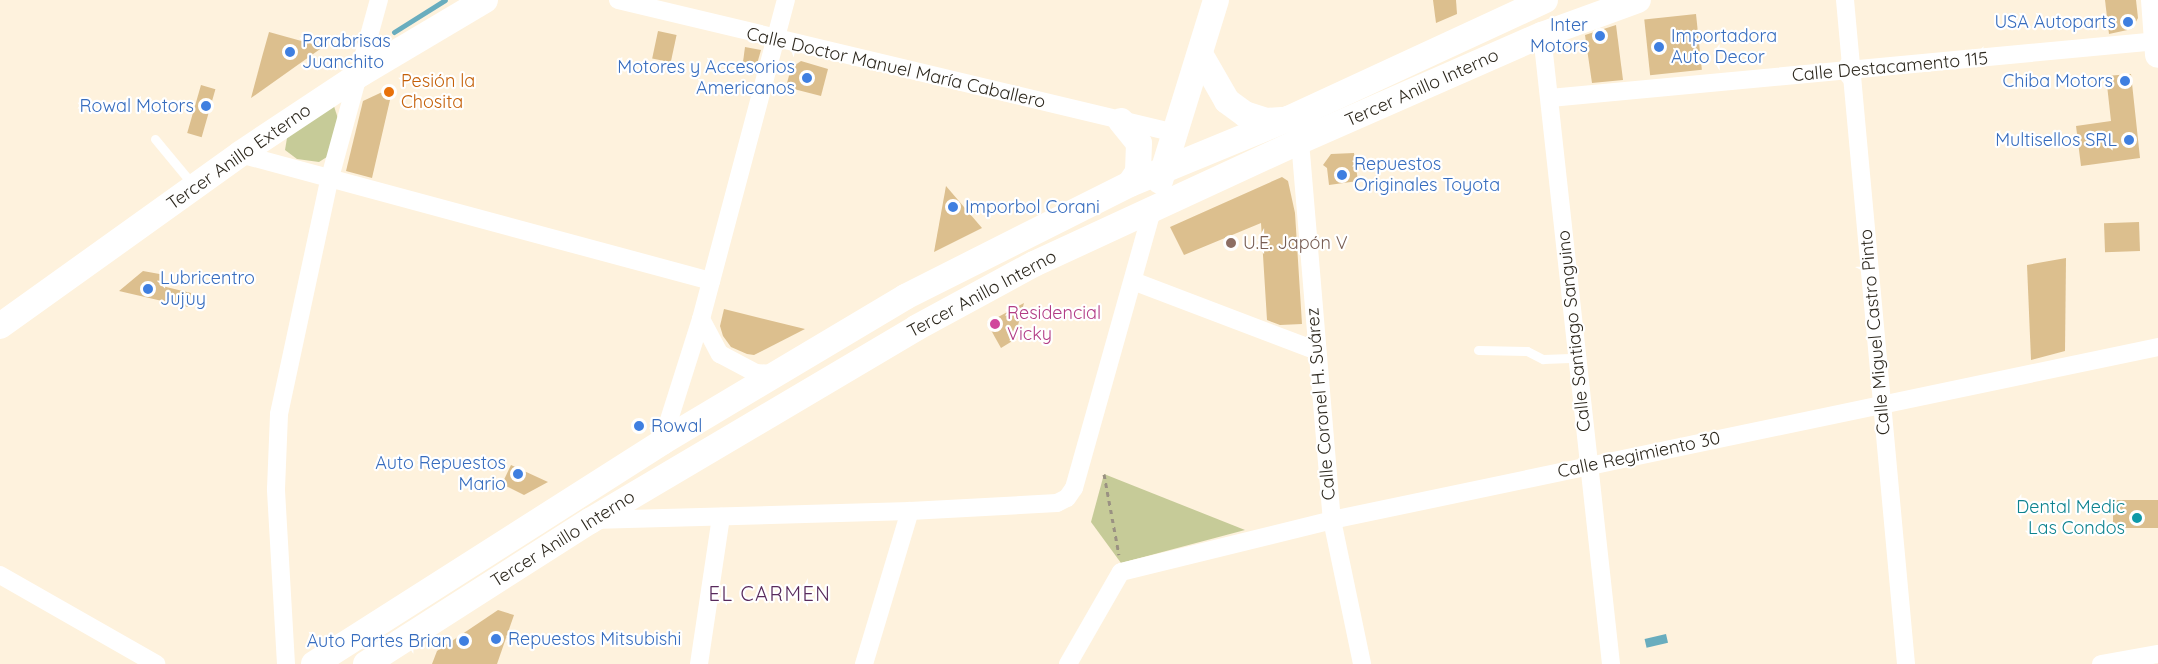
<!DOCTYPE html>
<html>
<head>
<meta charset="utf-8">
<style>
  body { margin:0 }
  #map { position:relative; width:2158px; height:664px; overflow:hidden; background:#fef2dd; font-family:Quicksand,sans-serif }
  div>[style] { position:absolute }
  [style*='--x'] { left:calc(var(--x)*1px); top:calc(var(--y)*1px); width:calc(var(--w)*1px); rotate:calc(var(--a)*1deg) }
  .green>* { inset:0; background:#c6cb98 }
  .water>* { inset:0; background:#69adbe; transform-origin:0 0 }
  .stream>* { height:5px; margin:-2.5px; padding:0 2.5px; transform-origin:2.5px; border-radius:2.5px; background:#69adbe }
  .building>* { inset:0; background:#dcbf8e; transform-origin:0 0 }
  .path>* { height:3px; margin-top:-1.5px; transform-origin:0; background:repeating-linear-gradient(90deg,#9a9182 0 4.5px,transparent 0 9px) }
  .lane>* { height:9px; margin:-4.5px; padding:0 4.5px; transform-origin:4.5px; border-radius:4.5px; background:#fff }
  .street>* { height:18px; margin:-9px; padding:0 9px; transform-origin:9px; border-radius:9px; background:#fff }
  .secondary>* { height:26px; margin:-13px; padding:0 13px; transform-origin:13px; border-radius:13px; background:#fff }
  .dots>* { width:16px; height:16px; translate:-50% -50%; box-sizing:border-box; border:3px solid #fff; border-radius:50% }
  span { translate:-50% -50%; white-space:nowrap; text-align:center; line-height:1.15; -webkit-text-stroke:4.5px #fff; paint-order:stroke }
  .shop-label { font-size:18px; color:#366cbe }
  .right { translate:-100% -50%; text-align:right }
  .left { translate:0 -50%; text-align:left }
  .street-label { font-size:18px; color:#2e291f }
  .food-label { font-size:18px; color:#c56008 }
  .education-label { font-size:18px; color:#785e54 }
  .hotel-label { font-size:18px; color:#b23c85 }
  .culture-label { font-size:18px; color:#0d838f }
  .neighbourhood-label { font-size:20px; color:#582a5c; letter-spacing:1.5px }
</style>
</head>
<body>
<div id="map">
  <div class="green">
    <i style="clip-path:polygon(333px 103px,339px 122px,330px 155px,319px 162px,297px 159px,285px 150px,288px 132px)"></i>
    <i style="clip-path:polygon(1104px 474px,1245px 530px,1121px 563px,1091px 522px)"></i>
  </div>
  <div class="water">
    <i style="left:1666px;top:634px;width:9px;height:22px;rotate:77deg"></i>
  </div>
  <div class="stream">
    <i style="--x:394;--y:32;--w:60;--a:-32.1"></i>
  </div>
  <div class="building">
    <i style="clip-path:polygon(1433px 0,1456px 0,1457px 14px,1436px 23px)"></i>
    <i style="clip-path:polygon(2105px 0,2136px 0,2138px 18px,2132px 29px,2109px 34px)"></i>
    <i style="left:1696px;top:14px;width:56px;height:52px;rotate:84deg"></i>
    <i style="clip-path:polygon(1616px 25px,1623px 80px,1592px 83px,1585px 35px)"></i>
    <i style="left:658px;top:31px;width:19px;height:28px;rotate:12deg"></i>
    <i style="clip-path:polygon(269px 32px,323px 47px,251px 98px,262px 57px)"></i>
    <i style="clip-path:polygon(745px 47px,761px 50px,757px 64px,743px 62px)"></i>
    <i style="clip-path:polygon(801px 61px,828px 69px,821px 96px,786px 87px,791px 68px)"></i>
    <i style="clip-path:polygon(2131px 74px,2140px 158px,2081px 166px,2076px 126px,2111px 121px,2106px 76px)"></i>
    <i style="left:201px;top:85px;width:15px;height:50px;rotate:16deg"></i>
    <i style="clip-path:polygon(393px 87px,372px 178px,346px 171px,363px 101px)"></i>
    <i style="clip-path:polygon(1354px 153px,1358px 181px,1329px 185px,1327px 168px,1323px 165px,1331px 154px)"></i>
    <i style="clip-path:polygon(1282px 177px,1288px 181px,1295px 213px,1302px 324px,1280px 325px,1267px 320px,1261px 223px,1184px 255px,1170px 227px)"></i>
    <i style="clip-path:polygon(946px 186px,982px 228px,934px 252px)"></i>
    <i style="left:2139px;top:222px;width:29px;height:35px;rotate:88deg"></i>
    <i style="clip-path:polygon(2066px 258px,2065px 351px,2031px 360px,2027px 265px)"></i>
    <i style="clip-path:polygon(143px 271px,165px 275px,162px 286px,191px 293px,188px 307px,119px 291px)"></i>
    <i style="clip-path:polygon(1024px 303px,1014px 340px,1001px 348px,987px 323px)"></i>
    <i style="clip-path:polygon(724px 309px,805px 329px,754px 355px,747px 354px,731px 347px,723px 336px,720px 326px)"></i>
    <i style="clip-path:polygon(511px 465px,548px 482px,524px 495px,502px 484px)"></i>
    <i style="left:2158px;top:500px;width:28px;height:45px;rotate:90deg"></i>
    <i style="clip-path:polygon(498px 610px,514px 615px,497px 664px,432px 664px,437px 651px)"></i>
  </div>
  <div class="path">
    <i style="--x:1104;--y:474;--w:82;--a:79.5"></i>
  </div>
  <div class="lane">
    <i style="--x:155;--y:139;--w:60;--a:50.4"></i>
    <i style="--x:1478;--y:350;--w:49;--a:1.2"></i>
    <i style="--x:1527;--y:351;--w:18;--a:27"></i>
    <i style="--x:1543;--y:359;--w:34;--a:-2"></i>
  </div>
  <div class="street">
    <i style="--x:618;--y:0;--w:573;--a:13.43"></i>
    <i style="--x:1845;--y:0;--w:667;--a:84.75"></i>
    <i style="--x:1542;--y:35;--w:633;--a:83.74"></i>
    <i style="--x:1550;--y:98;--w:611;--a:-5.36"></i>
    <i style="--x:1300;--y:141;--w:380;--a:85.2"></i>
    <i style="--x:1332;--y:520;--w:147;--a:78.2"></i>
    <i style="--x:240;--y:154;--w:488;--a:15.1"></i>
    <i style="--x:1133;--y:281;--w:195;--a:20.8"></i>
    <i style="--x:701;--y:319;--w:40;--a:62"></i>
    <i style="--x:720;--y:354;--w:40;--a:28"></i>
    <i style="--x:755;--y:373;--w:20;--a:3"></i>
    <i style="--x:662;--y:442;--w:129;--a:-72.4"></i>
    <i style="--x:701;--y:319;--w:330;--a:-75.1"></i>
    <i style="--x:592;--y:520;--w:318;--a:-1.6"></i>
    <i style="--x:910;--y:511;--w:147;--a:-3.1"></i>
    <i style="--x:1057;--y:503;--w:11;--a:-27"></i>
    <i style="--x:1067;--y:498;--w:12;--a:-55"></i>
    <i style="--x:1074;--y:488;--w:289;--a:-74.3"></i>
    <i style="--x:0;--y:575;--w:180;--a:29.7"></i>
    <i style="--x:286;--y:664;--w:175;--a:-93.3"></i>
    <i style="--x:276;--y:489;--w:75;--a:-87.7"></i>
    <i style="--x:279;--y:414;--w:238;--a:-77.9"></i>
    <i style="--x:329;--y:181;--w:188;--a:-74.6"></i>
    <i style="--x:699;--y:664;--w:149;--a:-81.5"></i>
    <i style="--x:864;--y:664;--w:160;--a:-73.3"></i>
    <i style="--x:1068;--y:664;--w:106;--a:-60.1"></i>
    <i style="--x:1121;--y:572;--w:217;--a:-13.8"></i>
    <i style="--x:1332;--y:520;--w:844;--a:-11.83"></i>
    <i style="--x:2101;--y:664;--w:58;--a:-10"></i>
  </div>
  <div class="secondary">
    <i style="--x:2154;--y:0;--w:55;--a:85.8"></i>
    <i style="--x:1200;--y:54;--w:54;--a:60.1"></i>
    <i style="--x:1227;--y:101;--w:22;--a:36"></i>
    <i style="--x:1245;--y:114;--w:22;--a:18"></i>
    <i style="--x:1266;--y:121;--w:16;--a:-4"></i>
    <i style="--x:1121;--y:121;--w:28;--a:51"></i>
    <i style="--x:1139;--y:143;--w:29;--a:92"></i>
    <i style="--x:1138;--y:172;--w:14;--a:124"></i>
    <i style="--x:1160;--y:181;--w:189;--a:-72.8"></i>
    <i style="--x:0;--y:326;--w:295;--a:-35.6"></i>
    <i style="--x:240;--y:154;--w:146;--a:-33.6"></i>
    <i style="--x:362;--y:73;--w:143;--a:-30.7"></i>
    <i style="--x:314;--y:664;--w:413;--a:-32.5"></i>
    <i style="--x:662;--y:442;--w:283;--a:-30.8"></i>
    <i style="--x:905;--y:297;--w:252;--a:-26.7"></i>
    <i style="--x:1130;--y:184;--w:171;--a:-22.4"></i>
    <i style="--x:1288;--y:119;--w:283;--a:-24.8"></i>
    <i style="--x:366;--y:664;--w:266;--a:-32.6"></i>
    <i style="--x:590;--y:521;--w:379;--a:-30.6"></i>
    <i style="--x:916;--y:328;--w:134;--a:-28.5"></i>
    <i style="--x:1034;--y:264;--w:293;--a:-24.8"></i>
    <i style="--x:1300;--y:141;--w:264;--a:-23.7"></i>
    <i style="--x:1542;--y:35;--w:102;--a:-20"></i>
  </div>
  <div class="dots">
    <i style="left:2128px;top:22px;background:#3f7fe0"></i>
    <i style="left:1600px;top:36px;background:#3f7fe0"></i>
    <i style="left:1659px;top:47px;background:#3f7fe0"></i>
    <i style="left:290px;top:52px;background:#3f7fe0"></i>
    <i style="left:807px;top:78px;background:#3f7fe0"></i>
    <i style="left:2125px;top:81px;background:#3f7fe0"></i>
    <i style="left:389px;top:92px;background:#e8710a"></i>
    <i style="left:206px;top:106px;background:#3f7fe0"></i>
    <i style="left:2129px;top:140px;background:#3f7fe0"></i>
    <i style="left:1342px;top:175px;background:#3f7fe0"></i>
    <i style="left:953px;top:207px;background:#3f7fe0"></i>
    <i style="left:1231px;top:243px;background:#8d6e63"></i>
    <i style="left:148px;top:289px;background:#3f7fe0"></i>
    <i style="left:995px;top:324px;background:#d1479c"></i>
    <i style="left:639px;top:426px;background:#3f7fe0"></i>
    <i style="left:518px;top:474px;background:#3f7fe0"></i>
    <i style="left:2137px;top:518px;background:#0f9aa8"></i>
    <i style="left:496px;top:639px;background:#3f7fe0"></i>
    <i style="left:464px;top:641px;background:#3f7fe0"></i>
  </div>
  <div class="shop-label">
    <span class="right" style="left:2116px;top:22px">USA Autoparts</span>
    <span class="right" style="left:1588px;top:36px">Inter<br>Motors</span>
    <span class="left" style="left:1671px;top:47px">Importadora<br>Auto Decor</span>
    <span class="left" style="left:302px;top:52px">Parabrisas<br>Juanchito</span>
    <span class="right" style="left:795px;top:78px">Motores y Accesorios<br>Americanos</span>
    <span class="right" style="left:2113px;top:81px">Chiba Motors</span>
    <span class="right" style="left:194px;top:106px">Rowal Motors</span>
    <span class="right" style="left:2117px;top:140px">Multisellos SRL</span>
    <span class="left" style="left:1354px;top:175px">Repuestos<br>Originales Toyota</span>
    <span class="left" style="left:965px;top:207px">Imporbol Corani</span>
    <span class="left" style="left:160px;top:289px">Lubricentro<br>Jujuy</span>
    <span class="left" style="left:651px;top:426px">Rowal</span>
    <span class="right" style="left:506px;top:474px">Auto Repuestos<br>Mario</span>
    <span class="left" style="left:508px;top:639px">Repuestos Mitsubishi</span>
    <span class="right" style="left:452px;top:641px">Auto Partes Brian</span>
  </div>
  <div class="street-label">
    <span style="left:1890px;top:67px;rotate:-5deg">Calle Destacamento 115</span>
    <span style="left:896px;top:68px;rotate:13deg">Calle Doctor Manuel María Caballero</span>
    <span style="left:1422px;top:88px;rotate:-24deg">Tercer Anillo Interno</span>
    <span style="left:239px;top:157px;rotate:-35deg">Tercer Anillo Externo</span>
    <span style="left:982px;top:294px;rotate:-28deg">Tercer Anillo Interno</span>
    <span style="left:1574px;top:331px;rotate:-96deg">Calle Santiago Sanguino</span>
    <span style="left:1875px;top:332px;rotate:-95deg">Calle Miguel Castro Pinto</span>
    <span style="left:1321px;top:404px;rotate:-95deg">Calle Coronel H. Suárez</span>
    <span style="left:1639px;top:455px;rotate:-12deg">Calle Regimiento 30</span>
    <span style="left:563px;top:539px;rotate:-32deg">Tercer Anillo Interno</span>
  </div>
  <div class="food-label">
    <span class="left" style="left:401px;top:92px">Pesión la<br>Chosita</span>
  </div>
  <div class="education-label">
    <span class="left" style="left:1243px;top:243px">U.E. Japón V</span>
  </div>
  <div class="hotel-label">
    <span class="left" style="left:1007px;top:324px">Residencial<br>Vicky</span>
  </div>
  <div class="culture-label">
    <span class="right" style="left:2125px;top:518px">Dental Medic<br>Las Condos</span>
  </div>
  <div class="neighbourhood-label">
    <span style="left:770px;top:593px">EL CARMEN</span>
  </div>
</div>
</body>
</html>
